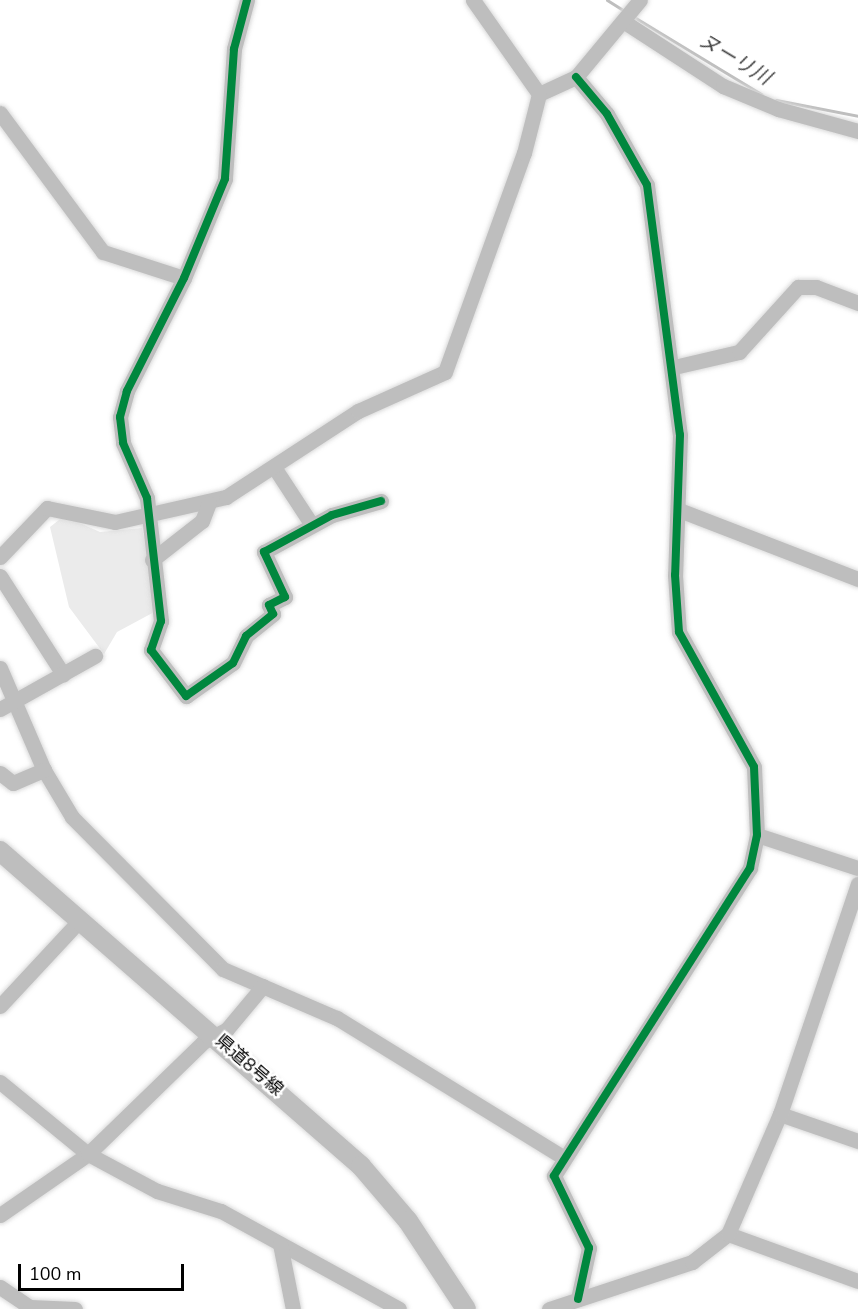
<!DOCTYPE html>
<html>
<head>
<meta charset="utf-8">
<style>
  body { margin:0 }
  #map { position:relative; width:858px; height:1309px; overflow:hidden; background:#fff; font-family:"Nunito Sans","Noto Sans JP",sans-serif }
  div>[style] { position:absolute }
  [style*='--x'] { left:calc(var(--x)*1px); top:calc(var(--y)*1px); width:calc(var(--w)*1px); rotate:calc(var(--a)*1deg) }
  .green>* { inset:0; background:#ebebeb }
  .stream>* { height:3px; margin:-1.5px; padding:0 1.5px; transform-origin:1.5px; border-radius:1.5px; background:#bebebe }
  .roads { filter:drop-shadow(0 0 2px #dbdbdb) drop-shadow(0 0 2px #dbdbdb) }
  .minor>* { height:15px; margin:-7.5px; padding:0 7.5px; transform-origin:7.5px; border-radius:7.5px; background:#bebebe }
  .major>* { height:20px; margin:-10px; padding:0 10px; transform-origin:10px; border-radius:10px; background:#bebebe }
  .cycleway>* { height:8px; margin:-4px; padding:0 4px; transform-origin:4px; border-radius:4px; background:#00873e }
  span { translate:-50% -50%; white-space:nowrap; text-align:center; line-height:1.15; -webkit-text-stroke:5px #fff; paint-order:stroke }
  .street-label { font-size:18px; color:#000 }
  .water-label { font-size:20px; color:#434343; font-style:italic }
  .scale { position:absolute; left:18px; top:1264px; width:166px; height:27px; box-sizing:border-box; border:3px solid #000; border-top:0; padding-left:8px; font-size:18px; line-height:21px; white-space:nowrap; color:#000; -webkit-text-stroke:4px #fff; paint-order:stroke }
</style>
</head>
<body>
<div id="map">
  <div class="green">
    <i style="clip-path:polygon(64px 516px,100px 532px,142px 528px,158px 610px,117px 632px,104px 654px,69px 607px,50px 527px)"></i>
  </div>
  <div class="stream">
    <i style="--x:607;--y:0;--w:22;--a:32"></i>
    <i style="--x:634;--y:17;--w:149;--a:31.2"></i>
    <i style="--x:776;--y:100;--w:84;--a:11"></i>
  </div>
  <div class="roads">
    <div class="minor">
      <i style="--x:247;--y:0;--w:51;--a:104.9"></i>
      <i style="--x:234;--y:49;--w:130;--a:94"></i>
      <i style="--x:225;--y:179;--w:107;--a:112.5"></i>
      <i style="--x:184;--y:278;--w:127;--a:116.8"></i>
      <i style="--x:127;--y:391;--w:27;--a:105"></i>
      <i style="--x:120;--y:417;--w:26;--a:83"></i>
      <i style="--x:123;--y:443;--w:60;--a:66.4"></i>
      <i style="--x:147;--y:498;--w:124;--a:83.5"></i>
      <i style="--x:161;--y:621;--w:31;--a:109"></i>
      <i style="--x:151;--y:650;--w:58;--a:52.7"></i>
      <i style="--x:186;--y:696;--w:57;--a:-35.1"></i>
      <i style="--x:233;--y:663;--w:30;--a:-64"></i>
      <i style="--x:246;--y:636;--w:35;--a:-39"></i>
      <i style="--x:273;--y:614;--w:10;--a:-114"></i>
      <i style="--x:269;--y:605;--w:18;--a:-27"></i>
      <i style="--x:285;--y:597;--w:50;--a:-115"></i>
      <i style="--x:264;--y:552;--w:77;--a:-28.6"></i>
      <i style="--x:332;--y:515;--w:51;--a:-15.9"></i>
      <i style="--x:626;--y:23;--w:116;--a:33"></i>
      <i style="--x:723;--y:86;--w:60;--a:22.7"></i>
      <i style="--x:778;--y:109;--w:83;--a:15.4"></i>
      <i style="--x:576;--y:77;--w:48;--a:50"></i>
      <i style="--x:607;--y:114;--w:81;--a:60.6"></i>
      <i style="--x:647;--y:185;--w:252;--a:82.5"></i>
      <i style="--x:680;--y:435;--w:140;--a:92"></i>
      <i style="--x:675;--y:575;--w:57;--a:86"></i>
      <i style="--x:679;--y:632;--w:154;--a:60.9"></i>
      <i style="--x:754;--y:767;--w:68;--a:87.5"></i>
      <i style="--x:757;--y:835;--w:34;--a:102"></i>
      <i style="--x:750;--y:868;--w:365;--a:122.5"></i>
      <i style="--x:554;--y:1176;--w:80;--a:64.1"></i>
      <i style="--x:589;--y:1248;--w:52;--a:102.2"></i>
      <i style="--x:539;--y:94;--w:41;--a:-24.7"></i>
      <i style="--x:576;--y:77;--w:100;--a:-50.3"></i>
      <i style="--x:0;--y:113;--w:173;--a:53.5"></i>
      <i style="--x:103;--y:252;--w:85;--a:17.8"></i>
      <i style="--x:674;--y:367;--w:67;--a:-13"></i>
      <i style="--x:739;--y:352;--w:88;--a:-47.8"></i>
      <i style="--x:798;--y:287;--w:18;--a:0"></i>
      <i style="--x:816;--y:287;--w:45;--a:20.9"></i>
      <i style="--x:274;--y:467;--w:69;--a:56.8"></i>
      <i style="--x:679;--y:510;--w:192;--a:21.1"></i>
      <i style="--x:0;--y:557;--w:68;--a:-46.2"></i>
      <i style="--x:47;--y:508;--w:69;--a:11.6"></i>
      <i style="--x:115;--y:522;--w:114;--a:-12.7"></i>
      <i style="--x:226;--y:497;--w:158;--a:-33.1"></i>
      <i style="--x:358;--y:411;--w:95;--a:-24.1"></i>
      <i style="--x:445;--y:372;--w:233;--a:-70.2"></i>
      <i style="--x:524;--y:153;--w:61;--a:-75.7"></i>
      <i style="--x:539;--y:94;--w:115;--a:-125.1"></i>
      <i style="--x:152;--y:560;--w:63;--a:-38"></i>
      <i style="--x:202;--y:521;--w:19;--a:-69"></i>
      <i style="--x:0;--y:576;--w:117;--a:57.3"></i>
      <i style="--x:0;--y:668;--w:111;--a:66.7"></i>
      <i style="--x:44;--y:770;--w:55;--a:59.2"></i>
      <i style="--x:72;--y:817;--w:214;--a:45.2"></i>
      <i style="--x:223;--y:969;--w:124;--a:23.3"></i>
      <i style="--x:337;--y:1018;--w:265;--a:31.6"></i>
      <i style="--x:0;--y:709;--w:109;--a:-29.2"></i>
      <i style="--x:0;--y:773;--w:16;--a:38"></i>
      <i style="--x:13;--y:783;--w:34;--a:-23"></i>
      <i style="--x:757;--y:835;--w:106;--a:18.1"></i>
      <i style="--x:0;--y:1006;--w:117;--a:-47.1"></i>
      <i style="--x:0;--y:1082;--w:114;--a:39.3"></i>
      <i style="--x:88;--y:1154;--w:78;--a:28.2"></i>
      <i style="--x:157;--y:1191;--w:67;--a:17.4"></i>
      <i style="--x:221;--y:1211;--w:203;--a:28.8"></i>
      <i style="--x:780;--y:1114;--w:83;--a:19.1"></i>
      <i style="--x:0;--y:1215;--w:107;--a:-34.7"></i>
      <i style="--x:88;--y:1154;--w:161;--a:-44.2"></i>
      <i style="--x:203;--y:1042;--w:27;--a:-28"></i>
      <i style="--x:227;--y:1029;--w:56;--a:-50.1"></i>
      <i style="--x:728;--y:1234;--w:138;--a:19.9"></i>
      <i style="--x:280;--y:1244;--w:66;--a:78.7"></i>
      <i style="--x:0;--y:1287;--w:36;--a:34"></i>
      <i style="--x:30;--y:1307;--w:45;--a:2.5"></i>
      <i style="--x:549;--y:1309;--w:151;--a:-18.2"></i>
      <i style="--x:692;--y:1262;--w:46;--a:-37.9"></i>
      <i style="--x:728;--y:1234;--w:131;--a:-66.6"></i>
      <i style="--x:780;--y:1114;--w:243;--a:-71.3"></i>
    </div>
    <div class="major">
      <i style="--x:0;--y:851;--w:479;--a:41.1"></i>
      <i style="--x:361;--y:1166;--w:72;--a:49.5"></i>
      <i style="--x:408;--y:1221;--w:105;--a:56.6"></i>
    </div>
  </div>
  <div class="cycleway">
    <i style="--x:247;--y:0;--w:51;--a:104.9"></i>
    <i style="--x:234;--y:49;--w:130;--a:94"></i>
    <i style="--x:225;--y:179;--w:107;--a:112.5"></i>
    <i style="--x:184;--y:278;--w:127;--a:116.8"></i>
    <i style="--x:127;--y:391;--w:27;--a:105"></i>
    <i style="--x:120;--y:417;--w:26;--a:83"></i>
    <i style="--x:123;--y:443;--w:60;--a:66.4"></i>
    <i style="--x:147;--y:498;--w:124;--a:83.5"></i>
    <i style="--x:161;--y:621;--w:31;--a:109"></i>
    <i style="--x:151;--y:650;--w:58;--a:52.7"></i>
    <i style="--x:186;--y:696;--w:57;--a:-35.1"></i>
    <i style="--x:233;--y:663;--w:30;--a:-64"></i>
    <i style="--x:246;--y:636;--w:35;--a:-39"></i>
    <i style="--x:273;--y:614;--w:10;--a:-114"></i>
    <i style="--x:269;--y:605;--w:18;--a:-27"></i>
    <i style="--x:285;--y:597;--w:50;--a:-115"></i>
    <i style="--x:264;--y:552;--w:77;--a:-28.6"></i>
    <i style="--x:332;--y:515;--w:51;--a:-15.9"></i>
    <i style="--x:576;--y:77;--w:48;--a:50"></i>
    <i style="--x:607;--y:114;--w:81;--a:60.6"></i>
    <i style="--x:647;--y:185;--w:252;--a:82.5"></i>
    <i style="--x:680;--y:435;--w:140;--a:92"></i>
    <i style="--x:675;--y:575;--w:57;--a:86"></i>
    <i style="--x:679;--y:632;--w:154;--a:60.9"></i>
    <i style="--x:754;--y:767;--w:68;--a:87.5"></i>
    <i style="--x:757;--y:835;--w:34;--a:102"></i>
    <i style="--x:750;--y:868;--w:365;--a:122.5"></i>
    <i style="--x:554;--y:1176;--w:80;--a:64.1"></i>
    <i style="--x:589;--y:1248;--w:52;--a:102.2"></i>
  </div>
  <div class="street-label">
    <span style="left:249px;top:1065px;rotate:41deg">県道8号線</span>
  </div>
  <div class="water-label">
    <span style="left:735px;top:59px;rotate:31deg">ヌーリ川</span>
  </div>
  <div class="scale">100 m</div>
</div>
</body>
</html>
